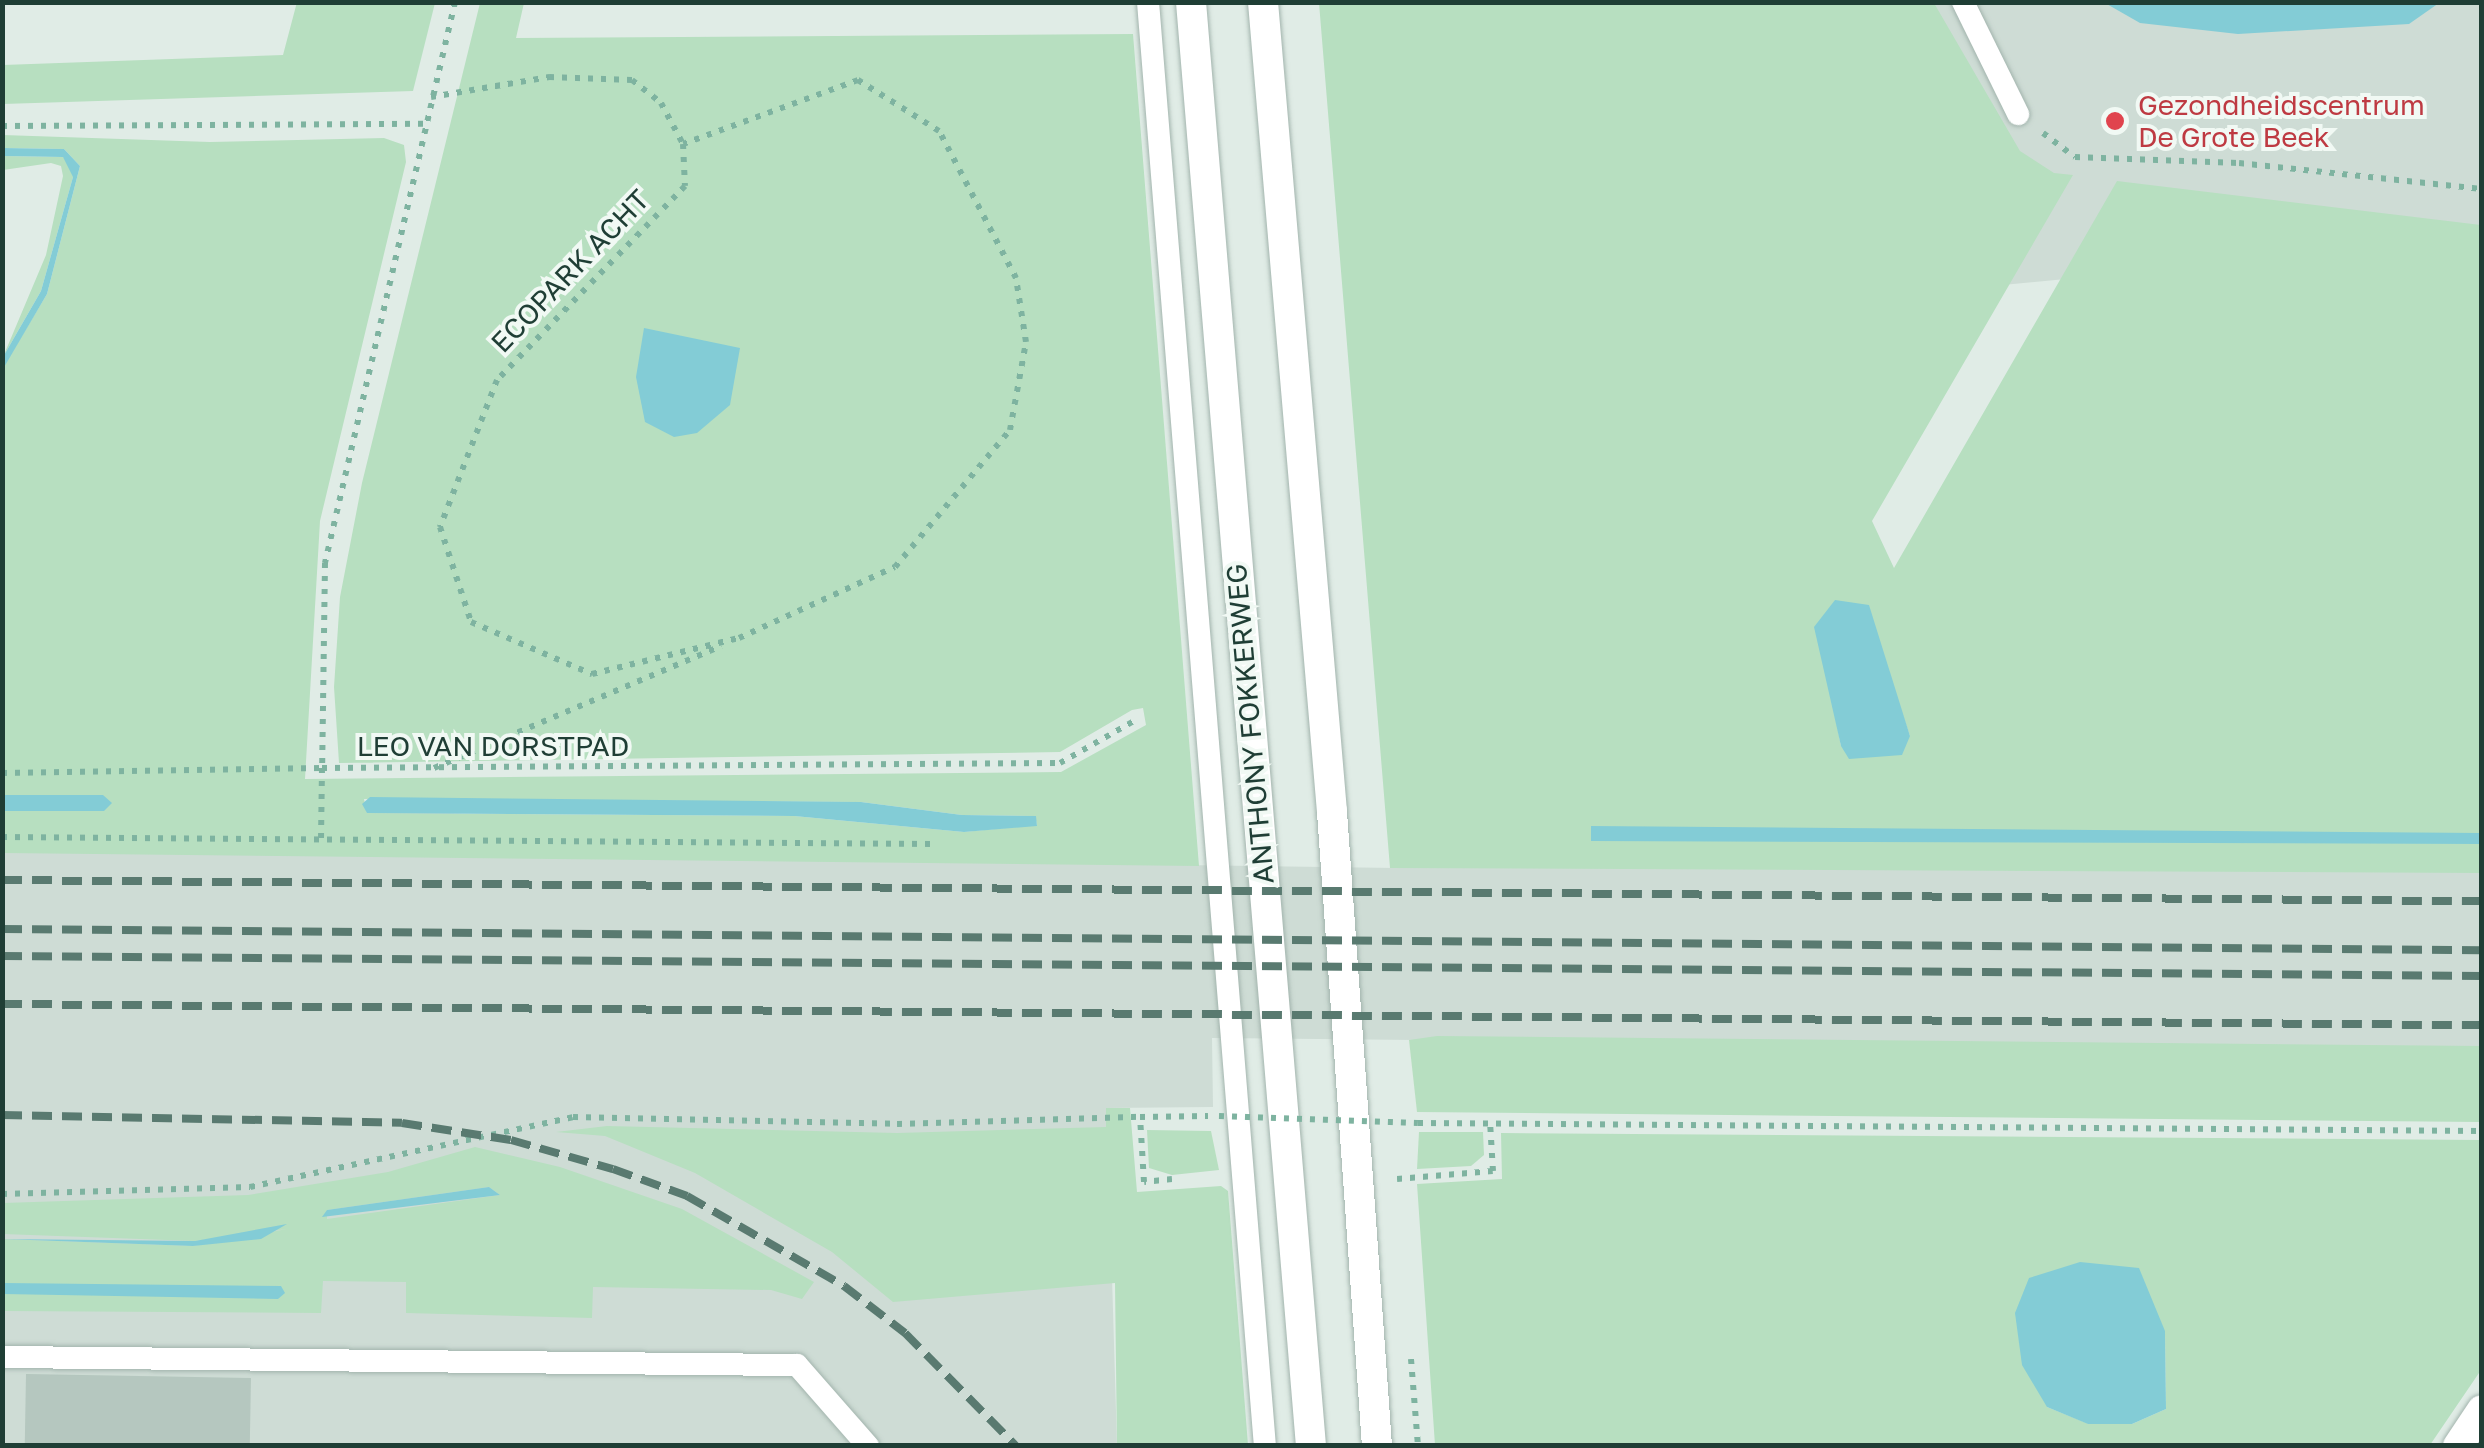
<!DOCTYPE html>
<html>
<head>
<meta charset="utf-8">
<style>
  body { margin:0 }
  #map { position:relative; width:2484px; height:1448px; overflow:hidden; background:#e0ece6; font-family:"Golos Text",sans-serif }
  div>[style] { position:absolute }
  [style*='--x'] { left:calc(var(--x)*1px); top:calc(var(--y)*1px); width:calc(var(--w)*1px); rotate:calc(var(--a)*1deg) }
  .built>* { inset:0; background:#cedcd5 }
  .green>* { inset:0; background:#b7dfc0 }
  .water>* { inset:0; background:#83ccd6 }
  .building>* { inset:0; background:#b5c7bf; transform-origin:0 0 }
  .path>* { height:6px; margin-top:-3px; transform-origin:0; background:repeating-linear-gradient(90deg,#7eb3a0 0 5px,transparent 0 13px) }
  .roads { filter:drop-shadow(0 0 2px #a2b4ad) drop-shadow(0 0 2px #a2b4ad) }
  .service>* { height:22px; margin:-11px; padding:0 11px; transform-origin:11px; border-radius:11px; background:#fff }
  .tertiary>* { height:30px; margin:-15px; padding:0 15px; transform-origin:15px; border-radius:15px; background:#fff }
  .secondary>* { height:30px; margin:-15px; padding:0 15px; transform-origin:15px; border-radius:15px; background:#fff }
  .rail>* { height:8px; margin-top:-4px; transform-origin:0; background:repeating-linear-gradient(90deg,#597a70 0 20px,transparent 0 30px) }
  .path-bridge>* { height:6px; margin-top:-3px; transform-origin:0; background:repeating-linear-gradient(90deg,#7eb3a0 0 5px,transparent 0 13px) }
  .dots>* { width:28px; height:28px; translate:-50% -50%; box-sizing:border-box; border:5px solid #f1f9f4; border-radius:50% }
  span { translate:-50% -50%; white-space:nowrap; text-align:center; line-height:1.15; -webkit-text-stroke:8px #f1f9f4; paint-order:stroke }
  .health-label { font-size:28px; color:#be3a42 }
  .left { translate:0 -50%; text-align:left }
  .street-label { font-size:28px; color:#1f3e35 }
  .frame { position:absolute; inset:0; border:5px solid #1f3e35; pointer-events:none }
</style>
</head>
<body>
<div id="map">
  <div class="built">
    <i style="clip-path:polygon(1717px 3px,2481px 3px,2481px 239px,1795px 305px)"></i>
    <i style="clip-path:polygon(2px 781px,1182px 865px,1396px 868px,2481px 809px,2481px 1119px,1415px 1040px,1212px 1038px,1213px 1107px,1107px 1108px,1117px 1445px,3px 1445px)"></i>
  </div>
  <div class="green">
    <i style="clip-path:polygon(297px 2px,435px 3px,413px 91px,3px 104px,3px 65px,283px 55px)"></i>
    <i style="clip-path:polygon(evenodd,480px 3px,524px 3px,516px 38px,1133px 34px,1199px 866px,3px 853px,3px 811px,104px 811px,103px 795px,3px 795px,2px 369px,47px 294px,80px 166px,64px 149px,3px 148px,3px 135px,210px 142px,384px 138px,404px 145px,406px 162px,320px 521px,305px 779px,1061px 772px,1146px 725px,1143px 708px,1132px 710px,1060px 752px,339px 763px,334px 687px,340px 597px,362px 483px,480px 3px,364px 799px,861px 802px,962px 815px,1035px 816px,1037px 825px,964px 832px,794px 816px,367px 813px,364px 799px)"></i>
    <i style="clip-path:polygon(evenodd,1319px 3px,1934px 3px,2020px 151px,2054px 173px,2073px 175px,1872px 521px,1894px 568px,2117px 181px,2481px 225px,2481px 873px,1390px 868px,1319px 3px,1900px 707px,1910px 736px,1841px 746px,1834px 710px,1900px 707px)"></i>
    <i style="clip-path:polygon(3px 156px,63px 157px,72px 163px,73px 177px,41px 291px,3px 357px,46px 255px,63px 176px,61px 166px,51px 163px,3px 170px)"></i>
    <i style="clip-path:polygon(1437px 1036px,2481px 1046px,2481px 1122px,1417px 1112px,1409px 1040px)"></i>
    <i style="clip-path:polygon(1106px 1108px,1130px 1108px,1137px 1192px,1221px 1186px,1228px 1191px,1248px 1445px,1117px 1445px,1115px 1283px,893px 1302px,832px 1252px,695px 1173px,605px 1136px,556px 1132px,607px 1126px,897px 1133px,1106px 1127px)"></i>
    <i style="clip-path:polygon(1147px 1130px,1211px 1131px,1219px 1170px,1172px 1175px,1149px 1168px)"></i>
    <i style="clip-path:polygon(1419px 1132px,1483px 1132px,1484px 1155px,1471px 1166px,1417px 1169px)"></i>
    <i style="clip-path:polygon(evenodd,1501px 1133px,2481px 1140px,2481px 1370px,2430px 1445px,1435px 1445px,1417px 1184px,1502px 1179px,1501px 1133px,2165px 1331px,2166px 1409px,2132px 1424px,2089px 1424px,2047px 1407px,2165px 1331px)"></i>
    <i style="clip-path:polygon(evenodd,475px 1147px,560px 1167px,682px 1209px,814px 1282px,802px 1299px,771px 1290px,593px 1287px,592px 1318px,406px 1313px,406px 1282px,323px 1281px,321px 1313px,3px 1311px,3px 1239px,193px 1246px,287px 1229px,195px 1241px,3px 1234px,3px 1203px,248px 1195px,388px 1172px,475px 1147px,489px 1187px,500px 1195px,327px 1219px,327px 1210px,489px 1187px)"></i>
  </div>
  <div class="water">
    <i style="clip-path:polygon(2105px 3px,2439px 3px,2409px 24px,2238px 34px,2140px 23px)"></i>
    <i style="clip-path:polygon(3px 148px,64px 149px,80px 166px,47px 294px,3px 369px,3px 357px,41px 291px,73px 177px,63px 157px,3px 156px)"></i>
    <i style="clip-path:polygon(644px 328px,740px 348px,730px 405px,697px 433px,674px 437px,645px 422px,636px 377px)"></i>
    <i style="clip-path:polygon(1835px 600px,1869px 605px,1910px 736px,1902px 755px,1849px 759px,1841px 746px,1814px 627px)"></i>
    <i style="clip-path:polygon(2px 795px,103px 795px,112px 803px,104px 811px,3px 811px)"></i>
    <i style="clip-path:polygon(370px 797px,861px 802px,962px 815px,1036px 816px,1037px 826px,964px 832px,794px 816px,367px 813px,362px 804px)"></i>
    <i style="clip-path:polygon(1591px 826px,2481px 833px,2482px 844px,1591px 841px)"></i>
    <i style="clip-path:polygon(489px 1187px,500px 1195px,322px 1217px,327px 1210px)"></i>
    <i style="clip-path:polygon(287px 1224px,261px 1239px,193px 1246px,3px 1239px,195px 1241px)"></i>
    <i style="clip-path:polygon(2080px 1262px,2139px 1268px,2165px 1331px,2166px 1409px,2132px 1424px,2088px 1424px,2047px 1407px,2022px 1365px,2015px 1313px,2029px 1278px)"></i>
    <i style="clip-path:polygon(3px 1283px,281px 1286px,285px 1293px,278px 1299px,3px 1294px)"></i>
  </div>
  <div class="building">
    <i style="left:26px;top:1374px;width:225px;height:72px;rotate:1deg"></i>
  </div>
  <div class="path">
    <i style="--x:455;--y:2;--w:576;--a:103.05"></i>
    <i style="--x:325;--y:563;--w:205;--a:90.8"></i>
    <i style="--x:322;--y:768;--w:738;--a:-0.39"></i>
    <i style="--x:1060;--y:763;--w:85;--a:-29.6"></i>
    <i style="--x:431;--y:97;--w:120;--a:-9.6"></i>
    <i style="--x:549;--y:77;--w:83;--a:2.1"></i>
    <i style="--x:632;--y:80;--w:37;--a:38"></i>
    <i style="--x:661;--y:103;--w:47;--a:61.8"></i>
    <i style="--x:683;--y:144;--w:42;--a:87.3"></i>
    <i style="--x:685;--y:186;--w:270;--a:134.1"></i>
    <i style="--x:497;--y:380;--w:158;--a:111.2"></i>
    <i style="--x:440;--y:527;--w:100;--a:71.9"></i>
    <i style="--x:471;--y:622;--w:132;--a:23.3"></i>
    <i style="--x:592;--y:674;--w:151;--a:-13.8"></i>
    <i style="--x:739;--y:638;--w:171;--a:-24.5"></i>
    <i style="--x:895;--y:567;--w:179;--a:-50"></i>
    <i style="--x:1010;--y:430;--w:89;--a:-79.7"></i>
    <i style="--x:1026;--y:342;--w:65;--a:-98.9"></i>
    <i style="--x:1016;--y:278;--w:166;--a:-117.6"></i>
    <i style="--x:939;--y:131;--w:96;--a:-147.8"></i>
    <i style="--x:858;--y:80;--w:186;--a:159.9"></i>
    <i style="--x:2;--y:126;--w:423;--a:-0.3"></i>
    <i style="--x:2043;--y:133;--w:40;--a:37"></i>
    <i style="--x:2075;--y:157;--w:164;--a:2.1"></i>
    <i style="--x:2239;--y:163;--w:244;--a:6.1"></i>
    <i style="--x:434;--y:768;--w:312;--a:-23"></i>
    <i style="--x:2;--y:773;--w:320;--a:-0.9"></i>
    <i style="--x:322;--y:768;--w:71;--a:90.8"></i>
    <i style="--x:2;--y:837;--w:931;--a:0.43"></i>
    <i style="--x:1418;--y:1123;--w:1064;--a:0.43"></i>
    <i style="--x:1172;--y:1179;--w:28;--a:174"></i>
    <i style="--x:1144;--y:1182;--w:65;--a:-93.5"></i>
    <i style="--x:1140;--y:1117;--w:68;--a:-0.8"></i>
    <i style="--x:1397;--y:1179;--w:96;--a:-4.8"></i>
    <i style="--x:1493;--y:1171;--w:49;--a:-93.5"></i>
    <i style="--x:2;--y:1194;--w:248;--a:-1.6"></i>
    <i style="--x:250;--y:1187;--w:330;--a:-12.2"></i>
    <i style="--x:573;--y:1117;--w:324;--a:1.2"></i>
    <i style="--x:897;--y:1124;--w:243;--a:-1.7"></i>
    <i style="--x:1411;--y:1359;--w:87;--a:85.4"></i>
  </div>
  <div class="roads">
    <div class="service">
      <i style="--x:1148;--y:2;--w:1449;--a:85.37"></i>
      <i style="--x:1963;--y:2;--w:125;--a:63.8"></i>
      <i style="--x:2;--y:1357;--w:795;--a:0.58"></i>
      <i style="--x:797;--y:1365;--w:108;--a:48.8"></i>
    </div>
    <div class="tertiary">
      <i style="--x:2458;--y:1446;--w:43;--a:-56.3"></i>
    </div>
    <div class="secondary">
      <i style="--x:1191;--y:2;--w:1449;--a:85.25"></i>
      <i style="--x:1263;--y:2;--w:813;--a:85.13"></i>
      <i style="--x:1332;--y:812;--w:636;--a:85.94"></i>
    </div>
  </div>
  <div class="rail">
    <i style="--x:2;--y:880;--w:2480;--a:0.49"></i>
    <i style="--x:2;--y:929;--w:2480;--a:0.49"></i>
    <i style="--x:2;--y:956;--w:2480;--a:0.46"></i>
    <i style="--x:2;--y:1004;--w:2480;--a:0.49"></i>
    <i style="--x:2;--y:1115;--w:400;--a:1.1"></i>
    <i style="--x:402;--y:1123;--w:110;--a:8.9"></i>
    <i style="--x:511;--y:1140;--w:106;--a:15.9"></i>
    <i style="--x:613;--y:1169;--w:79;--a:20"></i>
    <i style="--x:687;--y:1196;--w:181;--a:29.8"></i>
    <i style="--x:844;--y:1286;--w:77;--a:37.6"></i>
    <i style="--x:905;--y:1333;--w:158;--a:45.5"></i>
  </div>
  <div class="path-bridge">
    <i style="--x:1219;--y:1116;--w:199;--a:2"></i>
  </div>
  <div class="dots">
    <i style="left:2115px;top:121px;background:#e0444e"></i>
  </div>
  <div class="health-label">
    <span class="left" style="left:2138px;top:121px">Gezondheidscentrum<br>De Grote Beek</span>
  </div>
  <div class="street-label">
    <span style="left:570px;top:271px;rotate:-46deg">ECOPARK ACHT</span>
    <span style="left:1250px;top:724px;rotate:-95deg">ANTHONY FOKKERWEG</span>
    <span style="left:493px;top:746px">LEO VAN DORSTPAD</span>
  </div>
  <div class="frame"></div>
</div>
</body>
</html>
